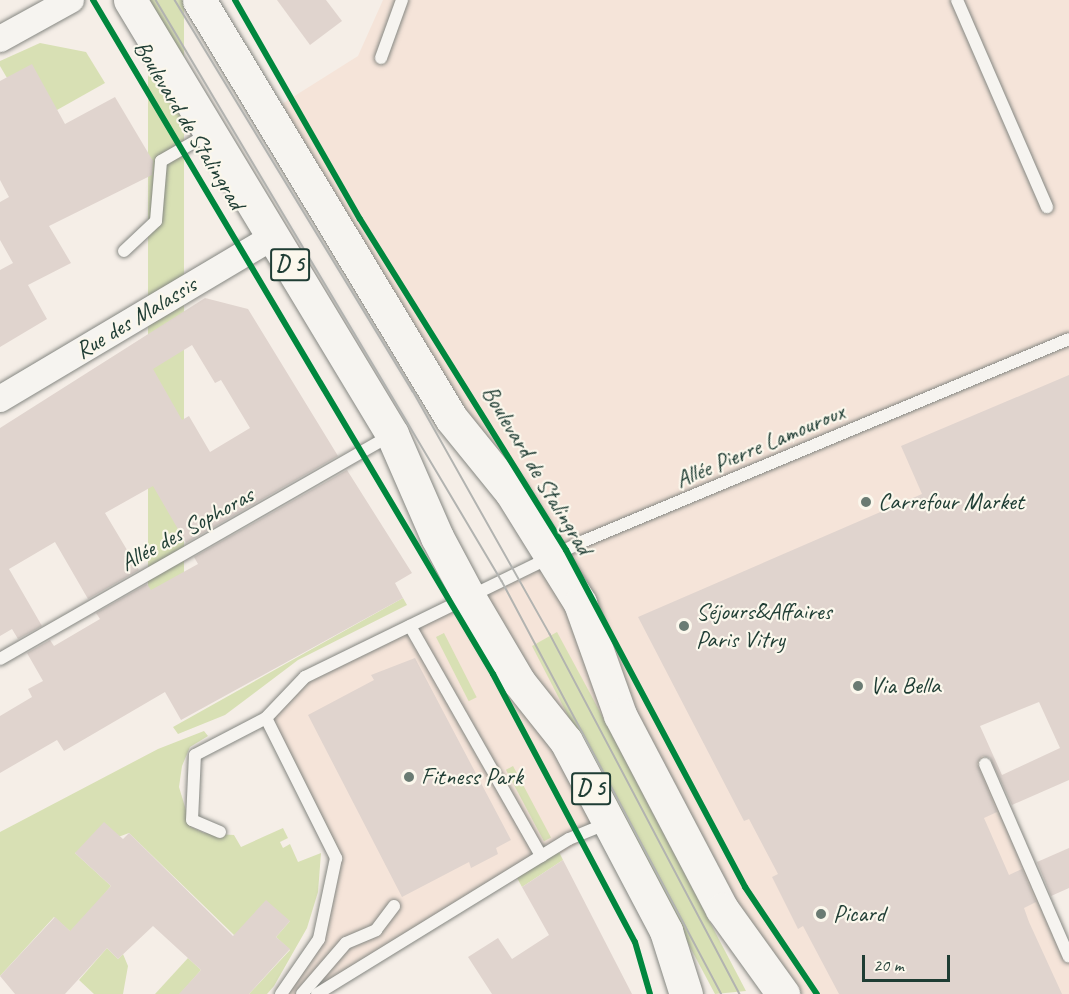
<!DOCTYPE html>
<html>
<head>
<meta charset="utf-8">
<style>
  body { margin:0 }
  #map { position:relative; width:1069px; height:994px; overflow:hidden; background:#f5eee7; font-family:Caveat,sans-serif }
  div>[style] { position:absolute }
  [style*='--x'] { left:calc(var(--x)*1px); top:calc(var(--y)*1px); width:calc(var(--w)*1px); rotate:calc(var(--a)*1deg) }
  .built>* { inset:0; background:#f5e4d9 }
  .green>* { inset:0; background:#d8e0b4; transform-origin:0 0 }
  .building>* { inset:0; background:#e0d4ce }
  .roads { filter:drop-shadow(0 0 2px #858782) drop-shadow(0 0 2px #858782) }
  .lane>* { height:12px; margin:-6px; padding:0 6px; transform-origin:6px; border-radius:6px; background:#f6f4f0 }
  .street>* { height:26px; margin:-13px; padding:0 13px; transform-origin:13px; border-radius:13px; background:#f6f4f0 }
  .primary>* { height:33px; margin:-16.5px; padding:0 16.5px; transform-origin:16.5px; border-radius:16.5px; background:#f6f4f0 }
  .tram>* { height:1.5px; margin:-0.75px; padding:0 0.75px; transform-origin:0.75px; border-radius:0.75px; background:#b2b3b0 }
  .cycleway>* { height:6px; margin:-3px; padding:0 3px; transform-origin:3px; border-radius:3px; background:#00873e }
  .dots>* { width:16px; height:16px; translate:-50% -50%; box-sizing:border-box; border:3px solid #fbf7ec; border-radius:50% }
  span { translate:-50% -50%; white-space:nowrap; text-align:center; line-height:1.15; -webkit-text-stroke:4.5px #fbf7ec; paint-order:stroke }
  .shield-label span { padding:2px 4px; background:#fbf7ec; border:2px solid; border-radius:4px; -webkit-text-stroke-width:0 }
  .shield-label { font-size:22px; color:#1f3d34; font-weight:700 }
  .street-label { font-size:24px; color:#1f3d34 }
  .poi-label { font-size:24px; color:#1f3d34 }
  .left { translate:0 -50%; text-align:left }
  .scale { position:absolute; left:862px; top:955px; width:88px; height:27px; box-sizing:border-box; border:3px solid #1f3d34; border-top:0; padding-left:8px; font-size:18px; line-height:21px; white-space:nowrap; color:#1f3d34; -webkit-text-stroke:4px #fbf7ec; paint-order:stroke }
</style>
</head>
<body>
<div id="map">
  <div class="built">
    <i style="clip-path:polygon(383px 0,1069px 0,1069px 675px,974px 713px,985px 764px,1069px 957px,1069px 994px,783px 994px,662px 795px,317px 994px,281px 994px,319px 939px,336px 858px,266px 718px,286px 693px,551px 557px,266px 114px,358px 56px)"></i>
  </div>
  <div class="green">
    <i style="left:148px;top:0;width:36px;height:622px"></i>
    <i style="clip-path:polygon(40px 43px,86px 52px,105px 83px,57px 110px,7px 78px,0 66px,0 61px)"></i>
    <i style="clip-path:polygon(403px 598px,407px 605px,298px 660px,225px 715px,178px 734px,173px 727px)"></i>
    <i style="clip-path:polygon(557px 632px,591px 695px,746px 991px,715px 994px,608px 793px,532px 646px)"></i>
    <i style="left:444px;top:633px;width:72px;height:9px;rotate:63deg"></i>
    <i style="clip-path:polygon(204px 731px,208px 736px,190px 747px,182px 766px,179px 787px,191px 827px,204px 833px,234px 835px,241px 847px,283px 828px,288px 838px,280px 842px,283px 848px,290px 844px,298px 862px,321px 853px,318px 892px,307px 928px,274px 986px,267px 994px,249px 994px,290px 950px,276px 937px,290px 921px,234px 935px,129px 833px,75px 853px,111px 886px,72px 933px,54px 917px,0 976px,0 832px,158px 749px)"></i>
    <i style="left:513px;top:766px;width:81px;height:8px;rotate:62deg"></i>
    <i style="clip-path:polygon(558px 850px,563px 860px,522px 887px,516px 876px)"></i>
    <i style="clip-path:polygon(107px 948px,118px 959px,123px 954px,128px 966px,123px 994px,94px 994px,79px 980px)"></i>
    <i style="clip-path:polygon(188px 958px,201px 970px,180px 994px,155px 994px)"></i>
  </div>
  <div class="building">
    <i style="clip-path:polygon(277px 0,326px 0,342px 21px,310px 45px)"></i>
    <i style="clip-path:polygon(32px 64px,65px 124px,115px 97px,153px 161px,152px 175px,49px 226px,71px 263px,28px 285px,47px 319px,0 347px,0 270px,13px 263px,0 240px,0 202px,9px 197px,0 180px,0 81px)"></i>
    <i style="clip-path:polygon(evenodd,205px 298px,248px 309px,338px 456px,186px 543px,153px 486px,105px 513px,139px 570px,88px 599px,55px 542px,9px 569px,42px 626px,18px 639px,12px 629px,0 636px,0 428px,205px 298px,192px 345px,215px 383px,221px 380px,250px 428px,210px 452px,189px 416px,182px 420px,153px 369px,192px 345px)"></i>
    <i style="clip-path:polygon(evenodd,1069px 375px,1069px 780px,1012px 805px,990px 758px,982px 756px,977px 764px,997px 812px,984px 818px,1009px 875px,1022px 869px,1036px 902px,1024px 908px,1029px 922px,1062px 994px,839px 994px,803px 926px,798px 929px,772px 877px,778px 874px,749px 819px,744px 821px,638px 617px,922px 494px,901px 446px,1069px 375px,1039px 702px,1060px 748px,1002px 775px,980px 726px,1039px 702px)"></i>
    <i style="clip-path:polygon(347px 470px,412px 573px,395px 583px,403px 598px,181px 720px,165px 692px,64px 751px,57px 740px,0 773px,0 716px,32px 697px,28px 689px,43px 681px,27px 653px,50px 640px,54px 646px,100px 619px,96px 613px,147px 584px,151px 590px,198px 564px,194px 557px)"></i>
    <i style="clip-path:polygon(415px 658px,511px 840px,496px 848px,498px 854px,471px 868px,469px 862px,402px 897px,308px 715px,374px 680px,371px 675px)"></i>
    <i style="clip-path:polygon(104px 822px,123px 839px,129px 833px,233px 936px,266px 900px,290px 921px,276px 937px,290px 949px,249px 994px,179px 994px,201px 970px,153px 926px,118px 959px,107px 948px,65px 994px,15px 994px,0 976px,55px 917px,70px 931px,111px 886px,75px 853px)"></i>
    <i style="clip-path:polygon(1069px 848px,1069px 888px,1051px 896px,1037px 862px)"></i>
    <i style="clip-path:polygon(563px 860px,632px 994px,492px 994px,468px 957px,498px 938px,512px 959px,549px 935px,522px 887px)"></i>
  </div>
  <div class="roads">
    <div class="lane">
      <i style="--x:957;--y:0;--w:226;--a:66.5"></i>
      <i style="--x:381;--y:58;--w:62;--a:-70.1"></i>
      <i style="--x:124;--y:251;--w:44;--a:-43.2"></i>
      <i style="--x:156;--y:221;--w:60;--a:-85.2"></i>
      <i style="--x:161;--y:161;--w:54;--a:-29.9"></i>
      <i style="--x:410;--y:626;--w:265;--a:60.3"></i>
      <i style="--x:0;--y:659;--w:451;--a:-29.8"></i>
      <i style="--x:266;--y:718;--w:157;--a:63.4"></i>
      <i style="--x:336;--y:858;--w:83;--a:101.9"></i>
      <i style="--x:319;--y:939;--w:67;--a:124.6"></i>
      <i style="--x:985;--y:764;--w:210;--a:66.5"></i>
      <i style="--x:220;--y:832;--w:30;--a:-157"></i>
      <i style="--x:192;--y:820;--w:65;--a:-87.4"></i>
      <i style="--x:195;--y:755;--w:80;--a:-27.5"></i>
      <i style="--x:266;--y:718;--w:57;--a:-46.4"></i>
      <i style="--x:305;--y:677;--w:310;--a:-26"></i>
      <i style="--x:584;--y:541;--w:525;--a:-22.61"></i>
      <i style="--x:302;--y:994;--w:67;--a:-49.2"></i>
      <i style="--x:346;--y:943;--w:33;--a:-23"></i>
      <i style="--x:376;--y:930;--w:30;--a:-53"></i>
      <i style="--x:317;--y:994;--w:296;--a:-31.6"></i>
      <i style="--x:569;--y:839;--w:42;--a:-22.3"></i>
    </div>
    <div class="street">
      <i style="--x:0;--y:39;--w:81;--a:-28.8"></i>
      <i style="--x:0;--y:399;--w:317;--a:-30.7"></i>
    </div>
    <div class="primary">
      <i style="--x:130;--y:0;--w:507;--a:58.88"></i>
      <i style="--x:392;--y:434;--w:112;--a:66.4"></i>
      <i style="--x:437;--y:537;--w:68;--a:61.9"></i>
      <i style="--x:469;--y:597;--w:99;--a:59.5"></i>
      <i style="--x:519;--y:682;--w:75;--a:51.5"></i>
      <i style="--x:566;--y:741;--w:215;--a:62.2"></i>
      <i style="--x:666;--y:931;--w:66;--a:72.4"></i>
      <i style="--x:199;--y:0;--w:488;--a:58.9"></i>
      <i style="--x:451;--y:418;--w:95;--a:51"></i>
      <i style="--x:511;--y:492;--w:131;--a:58.1"></i>
      <i style="--x:580;--y:603;--w:119;--a:70.3"></i>
      <i style="--x:620;--y:715;--w:219;--a:62.3"></i>
      <i style="--x:722;--y:909;--w:105;--a:54.3"></i>
    </div>
  </div>
  <div class="tram">
    <i style="--x:156;--y:0;--w:676;--a:59.23"></i>
    <i style="--x:502;--y:581;--w:468;--a:62"></i>
    <i style="--x:175;--y:0;--w:458;--a:58.7"></i>
    <i style="--x:413;--y:391;--w:279;--a:60.6"></i>
    <i style="--x:550;--y:634;--w:407;--a:62.2"></i>
  </div>
  <div class="cycleway">
    <i style="--x:93;--y:0;--w:784;--a:59.31"></i>
    <i style="--x:493;--y:674;--w:303;--a:62.1"></i>
    <i style="--x:635;--y:942;--w:54;--a:73.9"></i>
    <i style="--x:235;--y:0;--w:252;--a:60.3"></i>
    <i style="--x:360;--y:219;--w:390;--a:58.1"></i>
    <i style="--x:566;--y:550;--w:382;--a:62"></i>
    <i style="--x:745;--y:887;--w:129;--a:56.1"></i>
  </div>
  <div class="dots">
    <i style="left:866px;top:502px;background:#6a7b73"></i>
    <i style="left:684px;top:626px;background:#6a7b73"></i>
    <i style="left:858px;top:686px;background:#6a7b73"></i>
    <i style="left:409px;top:777px;background:#6a7b73"></i>
    <i style="left:821px;top:914px;background:#6a7b73"></i>
  </div>
  <div class="shield-label">
    <span style="left:290px;top:265px">D 5</span>
    <span style="left:591px;top:789px">D 5</span>
  </div>
  <div class="street-label">
    <span style="left:189px;top:125px;rotate:59deg">Boulevard de Stalingrad</span>
    <span style="left:136px;top:318px;rotate:-31deg">Rue des Malassis</span>
    <span style="left:760px;top:446px;rotate:-23deg">Allée Pierre Lamouroux</span>
    <span style="left:537px;top:470px;rotate:59deg">Boulevard de Stalingrad</span>
    <span style="left:187px;top:529px;rotate:-29deg">Allée des Sophoras</span>
  </div>
  <div class="poi-label">
    <span class="left" style="left:878px;top:502px">Carrefour Market</span>
    <span class="left" style="left:696px;top:626px">Séjours&amp;Affaires<br>Paris Vitry</span>
    <span class="left" style="left:870px;top:686px">Via Bella</span>
    <span class="left" style="left:421px;top:777px">Fitness Park</span>
    <span class="left" style="left:833px;top:914px">Picard</span>
  </div>
  <div class="scale">20 m</div>
</div>
</body>
</html>
